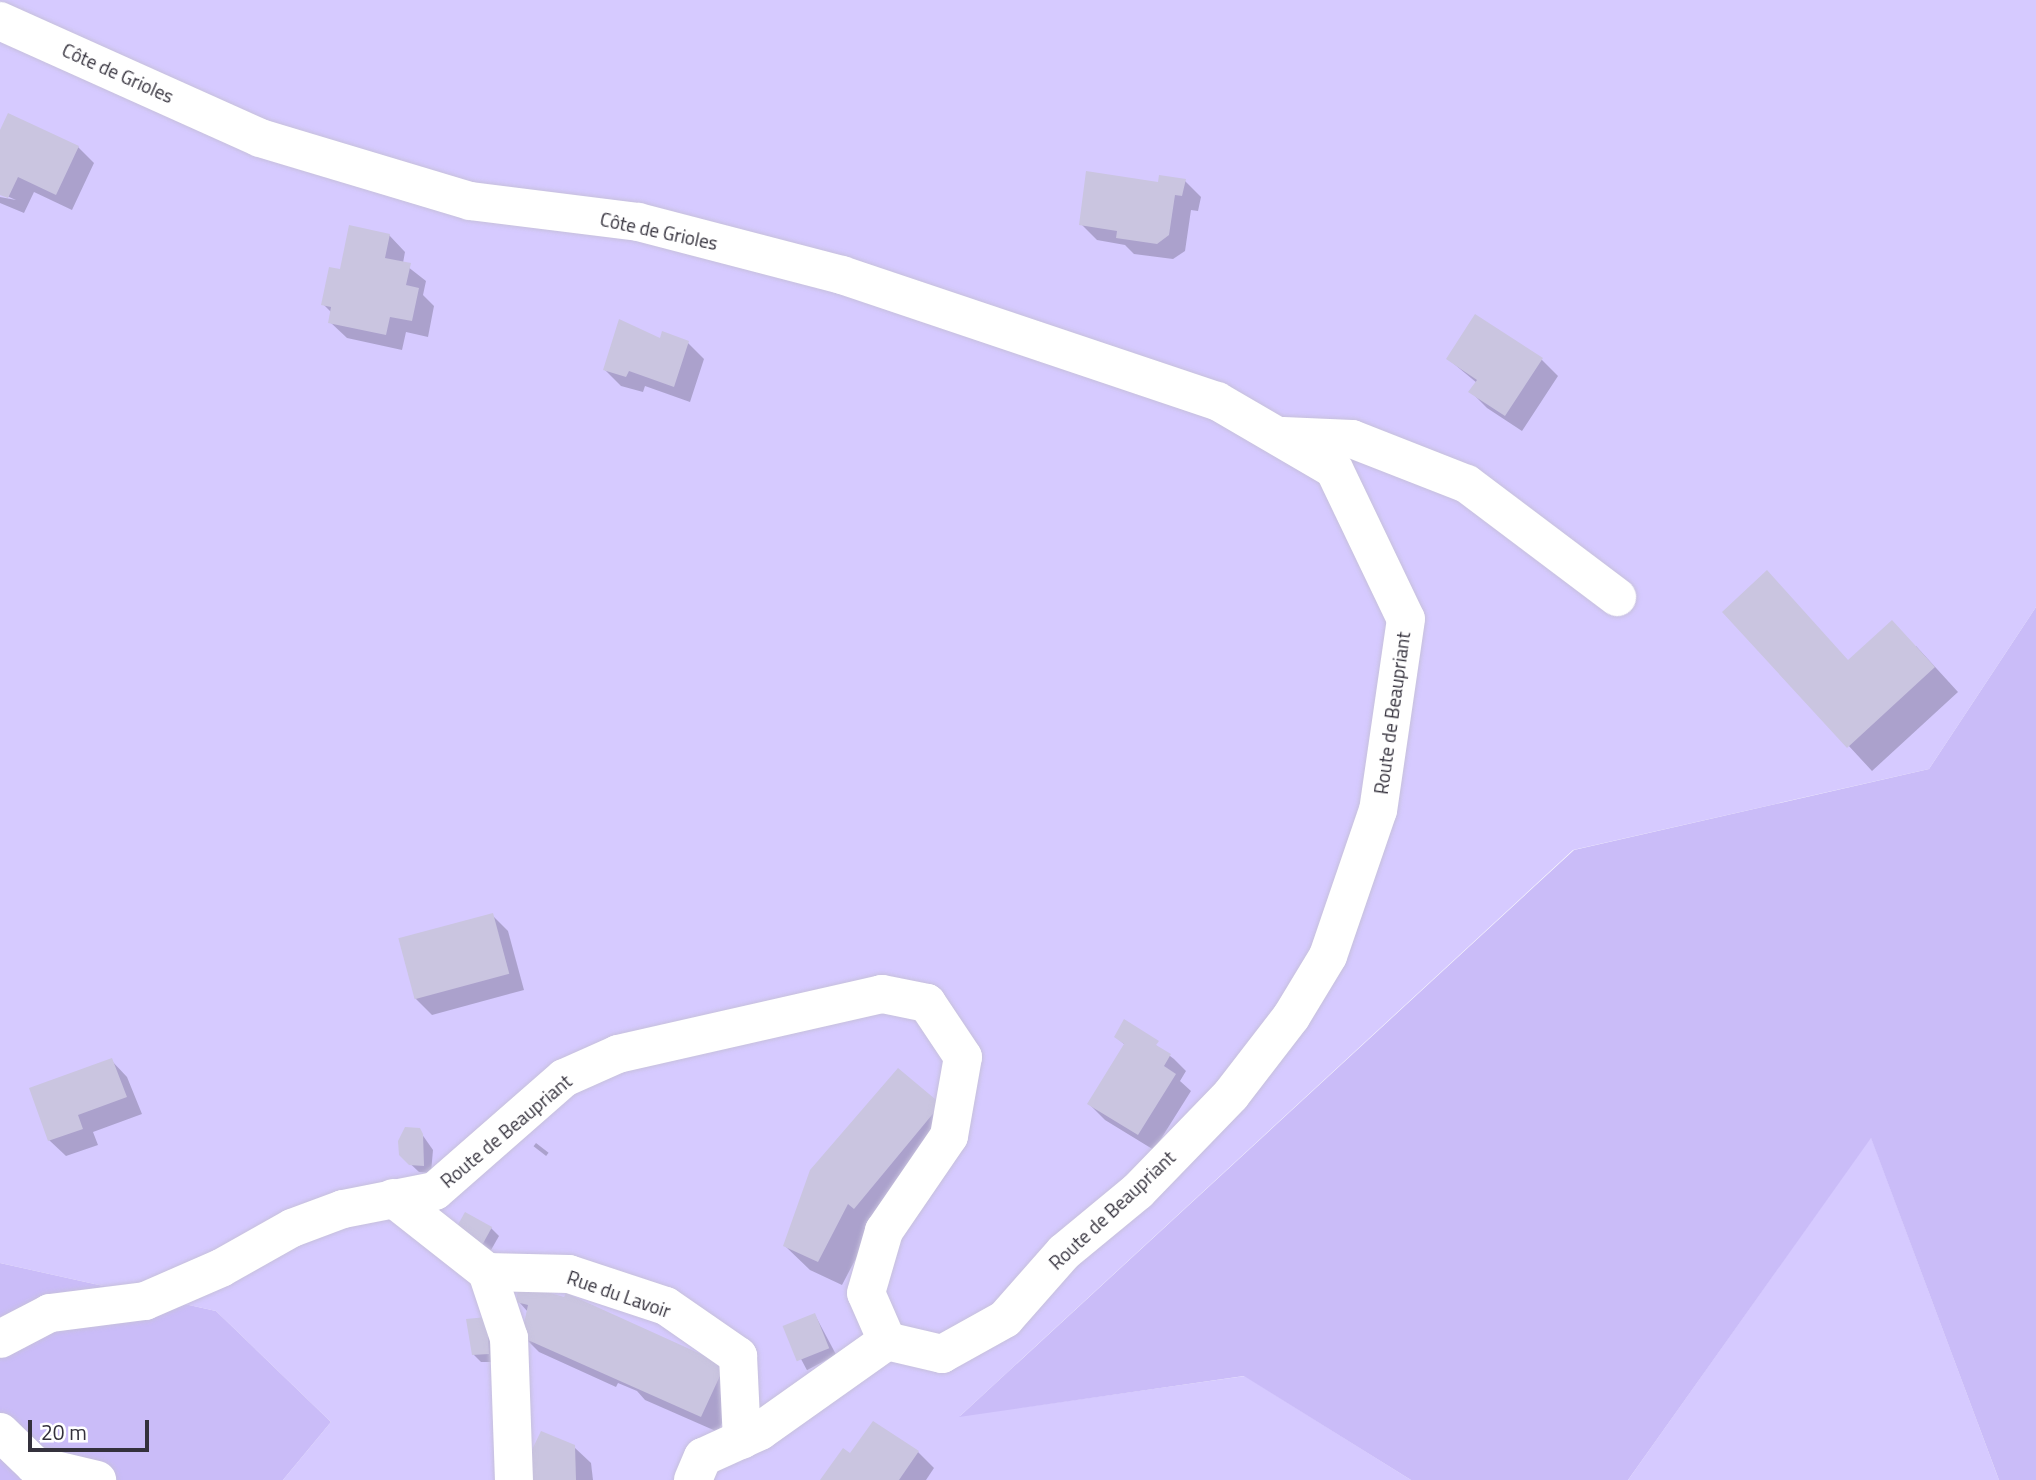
<!DOCTYPE html>
<html>
<head>
<meta charset="utf-8">
<style>
  body { margin:0 }
  #map { position:relative; width:2036px; height:1480px; overflow:hidden; background:#fcfcfc; font-family:"Titillium Web",sans-serif }
  div>[style] { position:absolute }
  [style*='--x'] { left:calc(var(--x)*1px); top:calc(var(--y)*1px); width:calc(var(--w)*1px); rotate:calc(var(--a)*1deg) }
  .green>* { inset:0; background:#d6caff }
  .forest>* { inset:0; background:#cabcf8 }
  .shadow>* { inset:0; background:#0003; transform-origin:0 0 }
  .building>* { inset:0; background:#cac5e0; transform-origin:0 0 }
  .roads { filter:drop-shadow(0 0 2px #c6c0dc) drop-shadow(0 0 2px #c6c0dc) }
  .street>* { height:38px; margin:-19px; padding:0 19px; transform-origin:19px; border-radius:19px; background:#fff }
  span { translate:-50% -50%; white-space:nowrap; text-align:center; line-height:1.15; -webkit-text-stroke:7px #fff; paint-order:stroke }
  .street-label { font-size:19px; color:#34313c }
  .scale { position:absolute; left:28px; top:1420px; width:121px; height:32px; box-sizing:border-box; border:4px solid #34313c; border-top:0; padding-left:9px; font-size:21px; line-height:24px; white-space:nowrap; color:#34313c; -webkit-text-stroke:5px #fff; paint-order:stroke }
</style>
</head>
<body>
<div id="map">
  <div class="green">
    <i style="clip-path:polygon(0 0,2036px 0,2036px 607px,1929px 769px,1573px 850px,960px 1416px,1245px 1376px,1411px 1480px,283px 1480px,331px 1422px,216px 1311px,0 1263px)"></i>
    <i style="clip-path:polygon(1871px 1137px,1999px 1480px,1628px 1480px)"></i>
  </div>
  <div class="forest">
    <i style="clip-path:polygon(2036px 607px,2036px 1480px,1999px 1480px,1871px 1138px,1628px 1480px,1411px 1480px,1244px 1376px,959px 1417px,1574px 850px,1929px 769px)"></i>
    <i style="clip-path:polygon(0 1263px,216px 1311px,331px 1422px,283px 1480px,0 1480px)"></i>
  </div>
  <div class="shadow">
    <i style="clip-path:polygon(0 134px,78px 147px,94px 163px,72px 210px,34px 192px,24px 213px,0 203px,0 197px,16px 200px,0 193px)"></i>
    <i style="clip-path:polygon(1185px 181px,1201px 197px,1198px 211px,1191px 210px,1185px 251px,1173px 259px,1134px 254px,1125px 245px,1097px 240px,1081px 224px,1160px 184px)"></i>
    <i style="clip-path:polygon(389px 235px,405px 252px,403px 263px,426px 281px,423px 295px,434px 306px,428px 337px,406px 332px,402px 350px,347px 338px,330px 322px,332px 313px,323px 304px,341px 272px)"></i>
    <i style="clip-path:polygon(662px 340px,688px 343px,704px 359px,690px 402px,645px 386px,643px 392px,621px 386px,605px 370px)"></i>
    <i style="clip-path:polygon(1448px 359px,1542px 360px,1558px 376px,1522px 431px,1487px 408px,1471px 392px,1477px 383px)"></i>
    <i style="clip-path:polygon(1767px 573px,1849px 662px,1916px 646px,1958px 692px,1872px 771px,1725px 612px)"></i>
    <i style="clip-path:polygon(492px 915px,508px 931px,524px 990px,432px 1015px,415px 998px)"></i>
    <i style="clip-path:polygon(1125px 1022px,1174px 1059px,1186px 1071px,1180px 1081px,1191px 1091px,1154px 1150px,1105px 1120px,1089px 1104px,1125px 1045px,1116px 1037px)"></i>
    <i style="clip-path:polygon(111px 1060px,127px 1077px,142px 1114px,93px 1132px,98px 1145px,66px 1156px,49px 1140px)"></i>
    <i style="clip-path:polygon(898px 1070px,964px 1129px,873px 1226px,842px 1285px,810px 1270px,785px 1246px)"></i>
    <i style="clip-path:polygon(419px 1130px,433px 1150px,431px 1173px,419px 1172px,401px 1155px)"></i>
    <i style="left:536px;top:1143px;width:16px;height:4px;rotate:38deg"></i>
    <i style="clip-path:polygon(491px 1228px,499px 1236px,491px 1250px,466px 1237px)"></i>
    <i style="clip-path:polygon(567px 1295px,724px 1366px,740px 1382px,718px 1432px,645px 1400px,637px 1391px,618px 1383px,616px 1387px,539px 1352px,523px 1336px,528px 1312px,518px 1301px,565px 1299px)"></i>
    <i style="left:815px;top:1315px;width:45px;height:33px;rotate:62deg"></i>
    <i style="clip-path:polygon(467px 1321px,494px 1327px,496px 1362px,481px 1362px,473px 1354px)"></i>
    <i style="clip-path:polygon(574px 1447px,591px 1463px,593px 1480px,528px 1480px)"></i>
    <i style="clip-path:polygon(918px 1452px,934px 1468px,926px 1480px,823px 1480px,850px 1456px)"></i>
  </div>
  <div class="building">
    <i style="clip-path:polygon(8px 113px,79px 146px,56px 195px,18px 177px,8px 198px,0 195px,0 130px)"></i>
    <i style="clip-path:polygon(1086px 171px,1158px 182px,1159px 175px,1186px 179px,1182px 196px,1175px 195px,1169px 235px,1157px 244px,1116px 238px,1117px 231px,1079px 225px)"></i>
    <i style="clip-path:polygon(349px 225px,390px 234px,385px 258px,411px 263px,406px 285px,419px 288px,412px 321px,390px 317px,386px 335px,328px 323px,331px 307px,321px 305px,329px 267px,340px 269px)"></i>
    <i style="clip-path:polygon(1475px 314px,1543px 358px,1505px 416px,1468px 392px,1477px 380px,1446px 359px)"></i>
    <i style="clip-path:polygon(619px 319px,660px 338px,662px 331px,689px 341px,674px 387px,629px 371px,626px 377px,603px 370px)"></i>
    <i style="clip-path:polygon(1767px 570px,1848px 660px,1892px 620px,1935px 667px,1847px 748px,1722px 612px)"></i>
    <i style="left:493px;top:913px;width:63px;height:98px;rotate:75deg"></i>
    <i style="clip-path:polygon(1124px 1019px,1159px 1041px,1156px 1045px,1171px 1054px,1164px 1066px,1176px 1074px,1138px 1135px,1087px 1104px,1124px 1044px,1114px 1037px)"></i>
    <i style="clip-path:polygon(112px 1058px,127px 1097px,78px 1115px,83px 1129px,48px 1141px,29px 1088px)"></i>
    <i style="clip-path:polygon(898px 1068px,941px 1104px,854px 1209px,848px 1204px,818px 1262px,783px 1246px,810px 1170px)"></i>
    <i style="clip-path:polygon(405px 1127px,420px 1128px,423px 1134px,424px 1166px,409px 1165px,399px 1155px,398px 1141px)"></i>
    <i style="left:465px;top:1212px;width:31px;height:20px;rotate:29deg"></i>
    <i style="clip-path:polygon(519px 1284px,564px 1297px,566px 1293px,725px 1365px,701px 1417px,521px 1337px,528px 1305px,516px 1302px)"></i>
    <i style="left:815px;top:1313px;width:38px;height:35px;rotate:68deg"></i>
    <i style="clip-path:polygon(487px 1317px,489px 1354px,472px 1355px,466px 1319px)"></i>
    <i style="clip-path:polygon(873px 1421px,919px 1451px,899px 1480px,820px 1480px,843px 1448px,850px 1453px)"></i>
    <i style="clip-path:polygon(541px 1431px,575px 1445px,576px 1480px,526px 1480px,528px 1458px)"></i>
  </div>
  <div class="roads">
    <div class="street">
      <i style="--x:0;--y:21;--w:285;--a:24.2"></i>
      <i style="--x:260;--y:138;--w:219;--a:16.7"></i>
      <i style="--x:470;--y:201;--w:169;--a:7.1"></i>
      <i style="--x:638;--y:222;--w:211;--a:14.6"></i>
      <i style="--x:842;--y:275;--w:396;--a:18.6"></i>
      <i style="--x:1217;--y:401;--w:135;--a:30.2"></i>
      <i style="--x:1334;--y:469;--w:166;--a:64.4"></i>
      <i style="--x:1406;--y:619;--w:193;--a:98.3"></i>
      <i style="--x:1378;--y:810;--w:154;--a:108.9"></i>
      <i style="--x:1328;--y:956;--w:71;--a:121.2"></i>
      <i style="--x:1291;--y:1017;--w:98;--a:127.6"></i>
      <i style="--x:1231;--y:1095;--w:134;--a:134.1"></i>
      <i style="--x:1138;--y:1191;--w:96;--a:140.5"></i>
      <i style="--x:1064;--y:1252;--w:89;--a:131.4"></i>
      <i style="--x:1005;--y:1319;--w:72;--a:150.9"></i>
      <i style="--x:942;--y:1354;--w:57;--a:-166.7"></i>
      <i style="--x:887;--y:1341;--w:52;--a:-113.6"></i>
      <i style="--x:866;--y:1293;--w:65;--a:-73.8"></i>
      <i style="--x:884;--y:1231;--w:115;--a:-55.6"></i>
      <i style="--x:949;--y:1136;--w:80;--a:-80"></i>
      <i style="--x:963;--y:1057;--w:65;--a:-123.7"></i>
      <i style="--x:927;--y:1003;--w:46;--a:-168.7"></i>
      <i style="--x:882;--y:994;--w:271;--a:167.2"></i>
      <i style="--x:618;--y:1054;--w:59;--a:156"></i>
      <i style="--x:564;--y:1078;--w:171;--a:138.8"></i>
      <i style="--x:435;--y:1191;--w:94;--a:168.9"></i>
      <i style="--x:343;--y:1209;--w:54;--a:159.6"></i>
      <i style="--x:292;--y:1228;--w:81;--a:150.6"></i>
      <i style="--x:221;--y:1268;--w:83;--a:156.5"></i>
      <i style="--x:145;--y:1301;--w:96;--a:172.8"></i>
      <i style="--x:50;--y:1313;--w:56;--a:152.5"></i>
      <i style="--x:1283;--y:436;--w:69;--a:2.5"></i>
      <i style="--x:1352;--y:439;--w:123;--a:21.4"></i>
      <i style="--x:1467;--y:484;--w:188;--a:37"></i>
      <i style="--x:393;--y:1198;--w:120;--a:38.2"></i>
      <i style="--x:487;--y:1272;--w:70;--a:71.6"></i>
      <i style="--x:509;--y:1338;--w:142;--a:88"></i>
      <i style="--x:487;--y:1272;--w:82;--a:1.4"></i>
      <i style="--x:569;--y:1274;--w:102;--a:18.3"></i>
      <i style="--x:666;--y:1306;--w:88;--a:34.8"></i>
      <i style="--x:738;--y:1356;--w:84;--a:87.3"></i>
      <i style="--x:0;--y:1432;--w:47;--a:44.1"></i>
      <i style="--x:34;--y:1465;--w:65;--a:13.4"></i>
      <i style="--x:693;--y:1480;--w:25;--a:-67"></i>
      <i style="--x:703;--y:1457;--w:63;--a:-24.5"></i>
      <i style="--x:760;--y:1431;--w:156;--a:-35.3"></i>
    </div>
  </div>
  <div class="street-label">
    <span style="left:118px;top:73px;rotate:24deg">Côte de Grioles</span>
    <span style="left:659px;top:231px;rotate:12deg">Côte de Grioles</span>
    <span style="left:1392px;top:713px;rotate:-82deg">Route de Beaupriant</span>
    <span style="left:506px;top:1131px;rotate:-40deg">Route de Beaupriant</span>
    <span style="left:1112px;top:1210px;rotate:-43deg">Route de Beaupriant</span>
    <span style="left:619px;top:1294px;rotate:19deg">Rue du Lavoir</span>
  </div>
  <div class="scale">20 m</div>
</div>
</body>
</html>
